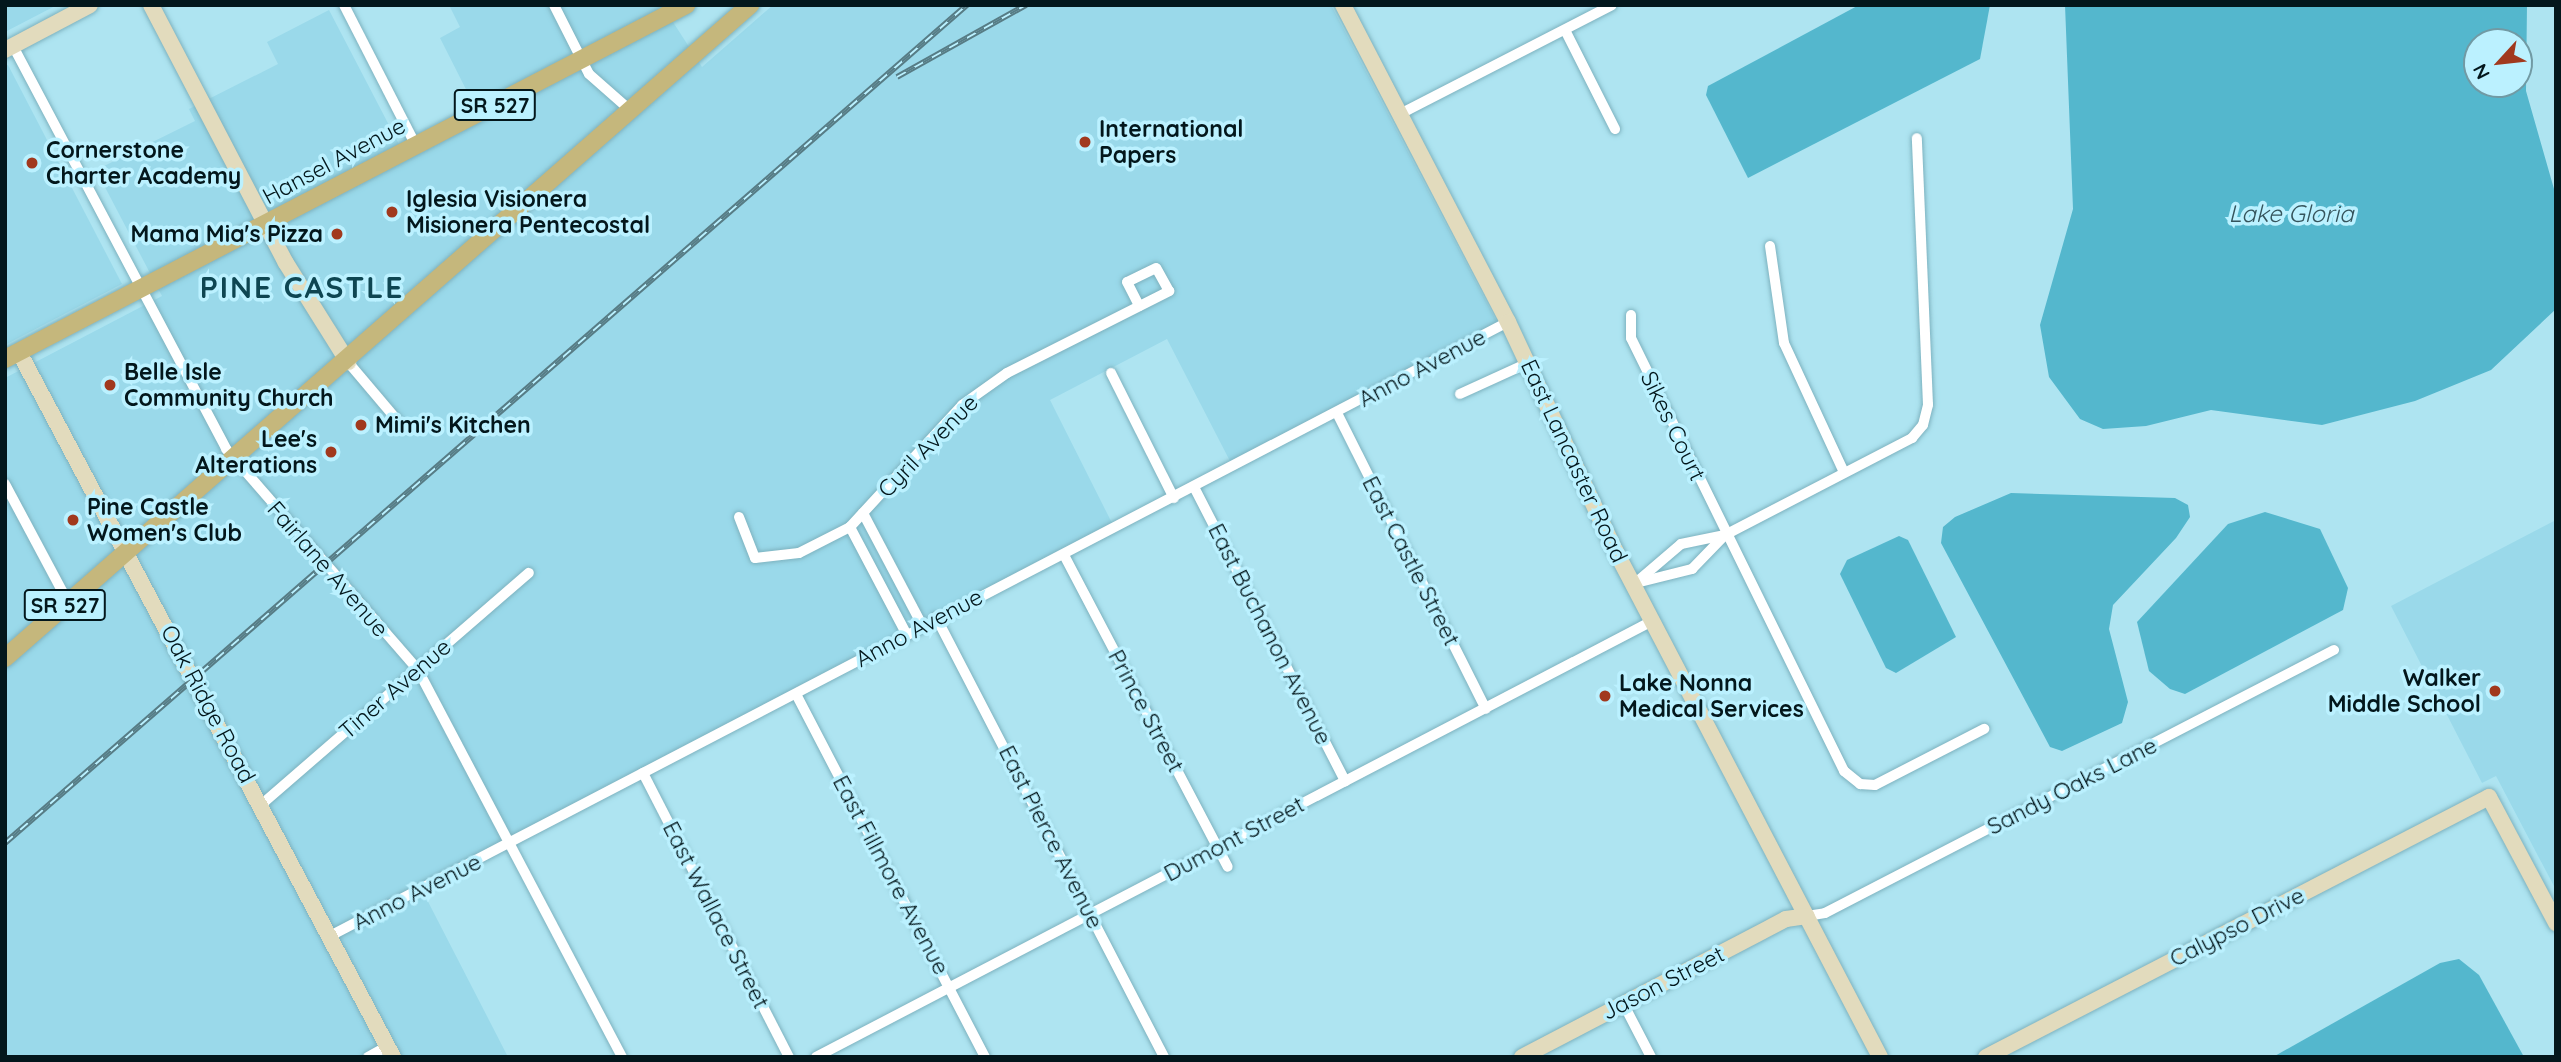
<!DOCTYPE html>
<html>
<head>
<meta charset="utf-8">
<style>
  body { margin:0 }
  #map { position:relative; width:2561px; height:1062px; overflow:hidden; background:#aee4f1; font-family:Quicksand,sans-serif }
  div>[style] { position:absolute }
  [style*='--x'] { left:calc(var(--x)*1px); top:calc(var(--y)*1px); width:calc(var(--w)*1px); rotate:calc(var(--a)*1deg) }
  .built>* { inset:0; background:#9ad9ea }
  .water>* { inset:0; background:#54b7cd }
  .roads { filter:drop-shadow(0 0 2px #7db2bf) drop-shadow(0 0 2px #7db2bf) }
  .street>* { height:10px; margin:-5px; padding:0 5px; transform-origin:5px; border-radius:5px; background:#fff }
  .secondary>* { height:16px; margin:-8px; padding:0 8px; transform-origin:8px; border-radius:8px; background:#e2dbbd }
  .primary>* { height:18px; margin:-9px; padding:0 9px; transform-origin:9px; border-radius:9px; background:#c5b77c }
  .rail>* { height:6px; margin-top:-3px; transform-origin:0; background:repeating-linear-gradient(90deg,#bbf1ff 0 10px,#577c85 0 20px); box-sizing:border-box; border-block:2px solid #577c85 }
  .dots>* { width:19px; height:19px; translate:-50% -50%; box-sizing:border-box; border:4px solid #bbf1ff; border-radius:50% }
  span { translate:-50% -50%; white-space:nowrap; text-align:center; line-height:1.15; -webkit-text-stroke:7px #bbf1ff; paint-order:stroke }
  .shield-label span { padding:2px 5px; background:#bbf1ff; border:2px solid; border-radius:5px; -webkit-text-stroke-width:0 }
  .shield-label { font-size:21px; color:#03171c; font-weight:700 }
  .poi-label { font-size:23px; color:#03171c; font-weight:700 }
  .left { translate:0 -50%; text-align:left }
  .right { translate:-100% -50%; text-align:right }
  .street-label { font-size:23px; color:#03171c }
  .water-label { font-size:24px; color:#35545c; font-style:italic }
  .district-label { font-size:30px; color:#0e4652; font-weight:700; letter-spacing:2px }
  .frame { position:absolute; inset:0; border:7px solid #03171c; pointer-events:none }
  .north { position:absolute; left:2463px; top:28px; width:70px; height:70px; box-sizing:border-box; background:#bbf1ff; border:2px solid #719aa4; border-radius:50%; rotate:243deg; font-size:19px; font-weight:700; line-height:28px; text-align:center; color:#03171c }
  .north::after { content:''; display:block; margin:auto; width:24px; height:32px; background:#a1391e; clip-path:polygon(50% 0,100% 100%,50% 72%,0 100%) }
</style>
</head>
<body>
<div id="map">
  <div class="built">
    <i style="clip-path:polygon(5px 5px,57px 5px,5px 32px)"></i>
    <i style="clip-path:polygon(449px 5px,662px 5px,702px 67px,773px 5px,1331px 5px,1499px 326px,1232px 465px,1167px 339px,1050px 400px,1114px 527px,421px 888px,508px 1057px,5px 1057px,5px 378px,162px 296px,96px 170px,195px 121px,189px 109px,278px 64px,267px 42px,329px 10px,403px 152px,478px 113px,440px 38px,460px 27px)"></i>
    <i style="clip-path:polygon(8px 65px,122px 284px,5px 345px,5px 66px)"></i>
    <i style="clip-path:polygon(2556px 520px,2556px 890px,2496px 776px,2482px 783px,2391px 606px)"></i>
  </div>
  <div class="water">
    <i style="clip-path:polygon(1859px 5px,1990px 5px,1980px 59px,1748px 178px,1706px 95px,1708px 86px)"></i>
    <i style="clip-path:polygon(evenodd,2065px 5px,2527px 5px,2526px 91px,2556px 196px,2556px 309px,2491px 370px,2415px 401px,2322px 425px,2211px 410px,2146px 426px,2103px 429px,2080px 419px,2049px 377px,2040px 325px,2073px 209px,2065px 5px,2519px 42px,2519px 84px,2477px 84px,2477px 42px,2519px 42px)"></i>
    <i style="clip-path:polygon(2011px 493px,2175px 498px,2188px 505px,2190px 517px,2176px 538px,2113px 605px,2109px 629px,2128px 702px,2122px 723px,2062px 751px,2050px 747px,1941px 543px,1943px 527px,1955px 517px)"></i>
    <i style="clip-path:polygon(2265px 512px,2320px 529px,2348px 588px,2343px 610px,2185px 694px,2170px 689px,2149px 671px,2137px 622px,2228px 524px)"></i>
    <i style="clip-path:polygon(1899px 536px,1908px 540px,1956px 637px,1896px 673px,1886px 668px,1840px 574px,1847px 560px)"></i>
    <i style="clip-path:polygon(2459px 959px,2479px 975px,2524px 1057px,2273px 1057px,2440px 963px)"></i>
  </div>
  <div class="roads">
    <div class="street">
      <i style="--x:344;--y:5;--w:158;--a:62.9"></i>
      <i style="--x:554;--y:5;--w:77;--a:63.1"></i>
      <i style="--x:589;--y:74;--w:56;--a:41.4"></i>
      <i style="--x:1565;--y:30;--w:111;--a:63.2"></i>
      <i style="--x:13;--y:46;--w:456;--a:62.1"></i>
      <i style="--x:226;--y:449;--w:293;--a:49"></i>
      <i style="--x:418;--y:670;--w:437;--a:62.2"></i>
      <i style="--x:1400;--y:114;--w:238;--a:-27.2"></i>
      <i style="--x:1770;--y:246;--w:98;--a:81.8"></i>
      <i style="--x:1784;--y:343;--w:142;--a:65.1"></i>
      <i style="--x:1631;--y:315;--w:23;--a:90"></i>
      <i style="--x:1631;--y:338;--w:483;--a:63.8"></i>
      <i style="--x:1844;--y:771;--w:21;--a:39"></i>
      <i style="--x:1860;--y:784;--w:15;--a:4"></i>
      <i style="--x:1875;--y:785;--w:123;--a:-27.2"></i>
      <i style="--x:348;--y:362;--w:85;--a:49.8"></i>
      <i style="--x:1111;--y:373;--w:140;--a:63.3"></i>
      <i style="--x:1460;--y:394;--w:75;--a:-24.5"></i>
      <i style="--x:1337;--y:413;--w:331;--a:63.3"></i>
      <i style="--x:5;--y:484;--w:134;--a:61.9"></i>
      <i style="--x:1194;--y:487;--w:331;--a:62.8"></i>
      <i style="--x:863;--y:513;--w:127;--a:62.2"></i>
      <i style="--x:739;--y:517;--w:44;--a:68.7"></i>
      <i style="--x:755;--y:558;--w:44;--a:-6.5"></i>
      <i style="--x:799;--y:553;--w:57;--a:-27"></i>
      <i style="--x:850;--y:527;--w:166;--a:-47.4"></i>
      <i style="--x:962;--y:405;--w:55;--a:-35.4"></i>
      <i style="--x:1007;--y:373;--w:182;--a:-26.8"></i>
      <i style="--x:1169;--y:291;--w:26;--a:-119"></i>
      <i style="--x:1156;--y:268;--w:32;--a:154"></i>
      <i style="--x:1127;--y:282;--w:27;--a:63"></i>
      <i style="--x:850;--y:527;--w:120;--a:62.2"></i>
      <i style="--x:1064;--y:555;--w:352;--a:62.3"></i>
      <i style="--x:1640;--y:582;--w:54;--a:-14"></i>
      <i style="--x:1692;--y:569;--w:47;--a:-45.9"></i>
      <i style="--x:1633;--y:585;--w:63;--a:-40.5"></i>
      <i style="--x:1681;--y:544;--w:45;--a:-11.6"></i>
      <i style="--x:1725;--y:535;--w:211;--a:-27.4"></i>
      <i style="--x:1912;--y:438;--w:17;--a:-50"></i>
      <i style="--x:1923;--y:425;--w:21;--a:-76"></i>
      <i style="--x:1928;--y:405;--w:267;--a:-92.4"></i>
      <i style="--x:936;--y:617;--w:496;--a:62.6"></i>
      <i style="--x:796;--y:694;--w:409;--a:62.5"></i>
      <i style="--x:643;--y:773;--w:319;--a:62.8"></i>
      <i style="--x:262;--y:804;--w:353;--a:-40.9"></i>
      <i style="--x:1807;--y:916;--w:18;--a:-9"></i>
      <i style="--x:1825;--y:913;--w:573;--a:-27.33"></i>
      <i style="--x:330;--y:936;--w:1328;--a:-27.53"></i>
      <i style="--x:1623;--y:1003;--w:61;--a:62.6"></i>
      <i style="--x:368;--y:1057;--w:23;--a:-29"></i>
      <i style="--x:816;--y:1057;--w:943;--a:-27.54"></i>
    </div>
    <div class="secondary">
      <i style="--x:151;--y:5;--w:291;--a:62.4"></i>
      <i style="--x:286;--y:263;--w:117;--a:57.9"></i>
      <i style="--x:1343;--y:5;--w:357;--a:62.5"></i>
      <i style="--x:1508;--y:322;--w:252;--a:64.9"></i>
      <i style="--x:1615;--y:550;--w:572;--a:62.4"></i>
      <i style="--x:5;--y:50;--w:96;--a:-27.9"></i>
      <i style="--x:19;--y:352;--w:798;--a:62.05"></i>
      <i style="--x:1522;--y:1057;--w:298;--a:-27.6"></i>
      <i style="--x:1786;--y:919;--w:21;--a:-8"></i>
      <i style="--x:1986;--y:1057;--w:566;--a:-27.33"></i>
      <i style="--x:2489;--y:797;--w:143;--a:62"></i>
    </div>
    <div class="primary">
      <i style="--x:5;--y:359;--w:768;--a:-27.47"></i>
      <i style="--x:5;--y:658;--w:991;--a:-41.23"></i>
    </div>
  </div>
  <div class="rail">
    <i style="--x:897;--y:77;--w:148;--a:-29.2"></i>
    <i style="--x:5;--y:843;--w:1276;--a:-41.06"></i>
  </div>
  <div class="dots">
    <i style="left:1085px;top:142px;background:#a1391e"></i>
    <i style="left:32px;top:163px;background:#a1391e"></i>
    <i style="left:392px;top:212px;background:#a1391e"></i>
    <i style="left:337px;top:234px;background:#a1391e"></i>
    <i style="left:110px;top:385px;background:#a1391e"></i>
    <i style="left:361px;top:425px;background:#a1391e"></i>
    <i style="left:331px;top:452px;background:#a1391e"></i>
    <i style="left:73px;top:520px;background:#a1391e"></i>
    <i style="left:2495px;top:691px;background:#a1391e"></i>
    <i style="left:1605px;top:696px;background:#a1391e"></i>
  </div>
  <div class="shield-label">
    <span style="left:495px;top:105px">SR 527</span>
    <span style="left:65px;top:605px">SR 527</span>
  </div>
  <div class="poi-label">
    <span class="left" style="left:1099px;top:142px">International<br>Papers</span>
    <span class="left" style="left:46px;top:163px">Cornerstone<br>Charter Academy</span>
    <span class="left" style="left:406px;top:212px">Iglesia Visionera<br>Misionera Pentecostal</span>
    <span class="right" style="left:323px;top:234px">Mama Mia's Pizza</span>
    <span class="left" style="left:124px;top:385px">Belle Isle<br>Community Church</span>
    <span class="left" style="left:375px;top:425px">Mimi's Kitchen</span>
    <span class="right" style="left:317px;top:452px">Lee's<br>Alterations</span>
    <span class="left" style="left:87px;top:520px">Pine Castle<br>Women's Club</span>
    <span class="right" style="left:2481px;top:691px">Walker<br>Middle School</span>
    <span class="left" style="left:1619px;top:696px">Lake Nonna<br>Medical Services</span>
  </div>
  <div class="street-label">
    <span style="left:334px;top:161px;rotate:-28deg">Hansel Avenue</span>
    <span style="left:1422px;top:368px;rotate:-28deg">Anno Avenue</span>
    <span style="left:1673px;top:426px;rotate:64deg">Sikes Court</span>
    <span style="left:928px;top:446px;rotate:-46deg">Cyril Avenue</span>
    <span style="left:1574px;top:461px;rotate:65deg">East Lancaster Road</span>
    <span style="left:1411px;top:561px;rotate:63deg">East Castle Street</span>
    <span style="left:328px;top:569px;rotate:49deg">Fairlane Avenue</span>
    <span style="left:919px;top:628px;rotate:-28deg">Anno Avenue</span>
    <span style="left:1270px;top:634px;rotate:63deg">East Buchanon Avenue</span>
    <span style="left:395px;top:689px;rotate:-41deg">Tiner Avenue</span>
    <span style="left:208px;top:704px;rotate:62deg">Oak Ridge Road</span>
    <span style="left:1146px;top:711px;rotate:62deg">Prince Street</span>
    <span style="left:2072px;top:786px;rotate:-27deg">Sandy Oaks Lane</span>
    <span style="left:1051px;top:837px;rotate:63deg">East Pierce Avenue</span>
    <span style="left:1234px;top:839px;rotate:-28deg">Dumont Street</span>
    <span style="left:891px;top:875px;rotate:62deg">East Fillmore Avenue</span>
    <span style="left:417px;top:892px;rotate:-27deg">Anno Avenue</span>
    <span style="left:716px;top:915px;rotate:63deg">East Wallace Street</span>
    <span style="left:2237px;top:927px;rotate:-27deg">Calypso Drive</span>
    <span style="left:1663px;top:983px;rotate:-27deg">Jason Street</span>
  </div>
  <div class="water-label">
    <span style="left:2291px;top:214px">Lake Gloria</span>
  </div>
  <div class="district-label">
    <span style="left:302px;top:287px">PINE CASTLE</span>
  </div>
  <div class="frame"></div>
  <div class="north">N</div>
</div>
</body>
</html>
